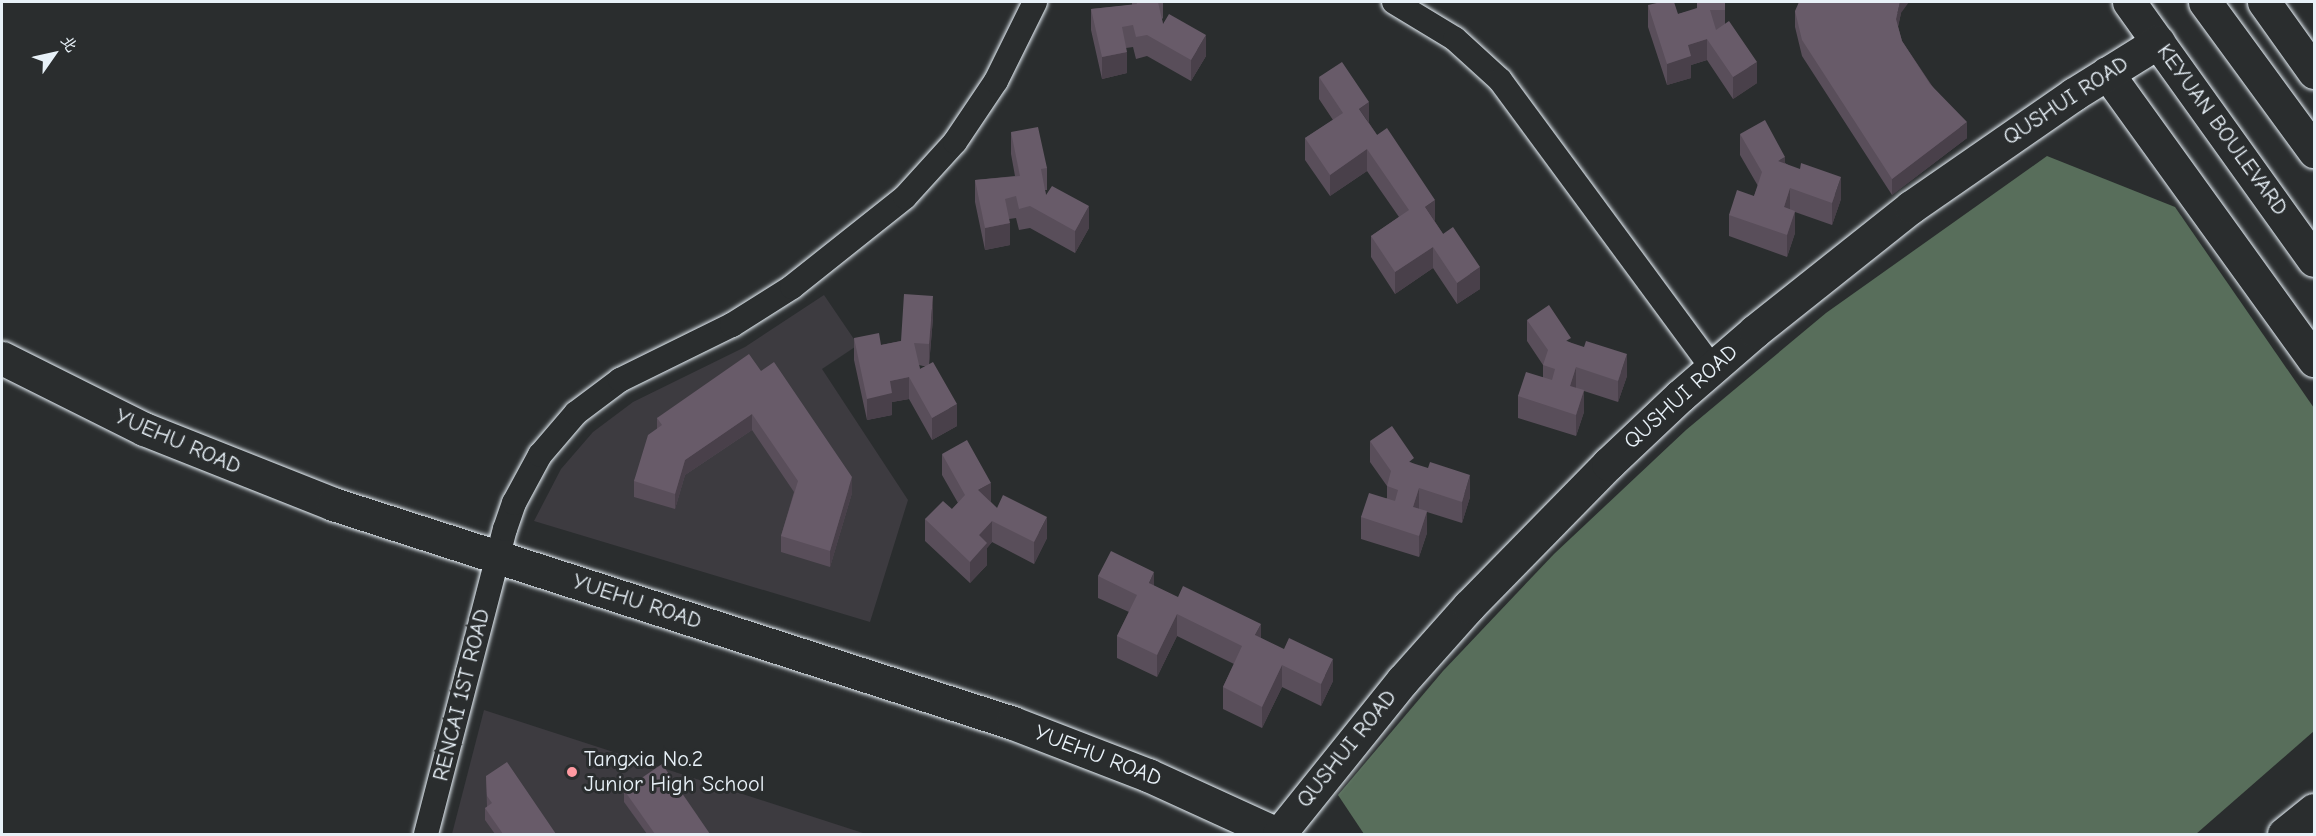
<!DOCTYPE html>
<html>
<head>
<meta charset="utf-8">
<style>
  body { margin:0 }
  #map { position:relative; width:2316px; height:836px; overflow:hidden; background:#2a2d2e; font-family:"Comic Neue","LXGW WenKai TC",sans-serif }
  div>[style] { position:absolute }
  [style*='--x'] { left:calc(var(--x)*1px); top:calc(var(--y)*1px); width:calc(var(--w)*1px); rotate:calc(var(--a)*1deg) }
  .built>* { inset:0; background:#3d3b40 }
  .green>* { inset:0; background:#586e5b }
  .roads { filter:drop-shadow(0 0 2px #e8f1f8) drop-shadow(0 0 2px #e8f1f8) }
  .street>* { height:24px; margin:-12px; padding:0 12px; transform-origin:12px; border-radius:12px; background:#2a2d2e }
  .secondary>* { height:33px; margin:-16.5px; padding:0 16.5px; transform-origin:16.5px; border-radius:16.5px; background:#2a2d2e }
  .wall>* { inset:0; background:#594e5a }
  .shaded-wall>* { inset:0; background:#49404a }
  .building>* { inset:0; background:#685b69 }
  .dots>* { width:16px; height:16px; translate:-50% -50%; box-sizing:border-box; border:3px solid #2a2d2e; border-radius:50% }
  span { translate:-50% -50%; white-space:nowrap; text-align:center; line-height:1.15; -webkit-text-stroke:6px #2a2d2e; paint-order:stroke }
  .street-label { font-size:22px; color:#e8f1f8 }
  .poi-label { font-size:22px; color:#e8f1f8 }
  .left { translate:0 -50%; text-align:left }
  .frame { position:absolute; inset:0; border:3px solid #e8f1f8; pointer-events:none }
  .north { position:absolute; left:24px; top:24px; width:60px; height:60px; -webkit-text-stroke:4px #2a2d2e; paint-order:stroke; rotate:56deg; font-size:16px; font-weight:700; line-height:24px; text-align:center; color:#e8f1f8 }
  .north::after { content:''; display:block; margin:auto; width:21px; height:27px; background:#e8f1f8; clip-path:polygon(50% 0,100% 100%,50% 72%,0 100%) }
</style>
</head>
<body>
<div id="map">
  <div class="built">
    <i style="clip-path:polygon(824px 295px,858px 345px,822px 369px,908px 500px,870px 622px,534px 521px,561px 469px,593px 432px,633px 402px,745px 347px)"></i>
    <i style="clip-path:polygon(484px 710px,866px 834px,452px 834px)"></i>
  </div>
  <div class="green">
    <i style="clip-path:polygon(2047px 156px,2175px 207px,2314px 408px,2314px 731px,2196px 834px,1364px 834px,1338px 795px,1443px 671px,1554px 554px,1686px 430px,1826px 313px)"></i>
  </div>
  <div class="roads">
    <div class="street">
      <i style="--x:1394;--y:2;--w:71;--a:31.2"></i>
      <i style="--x:1455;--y:39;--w:61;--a:42.3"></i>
      <i style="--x:1500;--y:80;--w:358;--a:53.6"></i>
      <i style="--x:426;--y:834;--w:315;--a:-75.5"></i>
      <i style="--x:505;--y:529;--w:28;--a:-71"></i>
      <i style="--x:514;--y:503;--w:55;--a:-61.6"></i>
      <i style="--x:540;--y:455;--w:55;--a:-49.4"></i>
      <i style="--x:576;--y:413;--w:55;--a:-36.9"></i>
      <i style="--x:620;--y:380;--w:125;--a:-26.2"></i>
      <i style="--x:732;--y:325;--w:71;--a:-32.3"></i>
      <i style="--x:792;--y:287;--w:144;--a:-38.5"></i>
      <i style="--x:905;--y:197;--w:74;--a:-47.7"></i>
      <i style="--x:955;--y:142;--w:73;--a:-56.1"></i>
      <i style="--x:996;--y:81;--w:88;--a:-63.7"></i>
    </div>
    <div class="secondary">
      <i style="--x:2129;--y:2;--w:317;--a:54.4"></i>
      <i style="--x:2205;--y:2;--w:185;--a:53.8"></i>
      <i style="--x:2264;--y:2;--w:86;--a:54.5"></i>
      <i style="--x:2107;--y:73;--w:354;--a:54.2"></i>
      <i style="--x:2;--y:358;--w:159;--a:26.6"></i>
      <i style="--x:144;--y:429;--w:203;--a:21.6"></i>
      <i style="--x:333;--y:504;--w:714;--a:17.85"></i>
      <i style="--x:1013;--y:723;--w:145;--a:21.1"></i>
      <i style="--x:1148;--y:775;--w:142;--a:24.6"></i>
      <i style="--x:1279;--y:834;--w:198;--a:-51.2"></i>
      <i style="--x:1403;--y:680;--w:99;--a:-48.3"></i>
      <i style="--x:1469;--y:606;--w:199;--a:-45.6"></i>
      <i style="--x:1608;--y:464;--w:99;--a:-43.4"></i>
      <i style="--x:1680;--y:396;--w:99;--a:-40.9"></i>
      <i style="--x:1755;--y:331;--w:199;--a:-38.5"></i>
      <i style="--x:1911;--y:207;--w:198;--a:-34.7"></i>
      <i style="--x:2074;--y:94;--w:99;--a:-31.8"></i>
      <i style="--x:2284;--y:834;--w:38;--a:-39"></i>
    </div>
  </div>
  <div class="wall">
    <i style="clip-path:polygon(1132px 2px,1163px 2px,1163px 18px,1162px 19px,1163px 24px,1206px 56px,1191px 81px,1147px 56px,1136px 59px,1133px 47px,1126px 48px,1127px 73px,1102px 79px,1091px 30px,1091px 9px,1132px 5px)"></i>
    <i style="clip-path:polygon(1725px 2px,1725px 24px,1757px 83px,1733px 99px,1707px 60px,1691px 65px,1691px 78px,1667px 85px,1648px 27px,1648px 5px,1678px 14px)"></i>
    <i style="clip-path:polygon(1795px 11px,1901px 13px,1898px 27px,1902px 41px,1967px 138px,1892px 195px,1802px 56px,1795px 27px)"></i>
    <i style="clip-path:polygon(1319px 77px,1369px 123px,1480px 289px,1457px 304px,1433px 268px,1395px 294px,1371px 257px,1371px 236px,1399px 217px,1367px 171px,1330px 196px,1305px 160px,1305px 138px,1333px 120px,1319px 99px)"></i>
    <i style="clip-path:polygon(1011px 132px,1047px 168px,1047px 190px,1045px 190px,1046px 195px,1089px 228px,1075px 253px,1030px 228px,1019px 230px,1016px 218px,1009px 219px,1010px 245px,985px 250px,975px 202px,975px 180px,1015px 176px,1011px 154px)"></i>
    <i style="clip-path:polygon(1740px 134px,1841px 199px,1832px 225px,1795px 212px,1795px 233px,1787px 257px,1729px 236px,1729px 215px,1754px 196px,1758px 186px,1740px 155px)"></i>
    <i style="clip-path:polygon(evenodd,933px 318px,929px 364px,957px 426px,932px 440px,909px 399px,892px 402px,892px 415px,867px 420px,854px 360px,854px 338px,881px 345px,901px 341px,933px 318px,919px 365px,923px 366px,926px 366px,920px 369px,919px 365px)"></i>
    <i style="clip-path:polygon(1527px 320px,1571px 343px,1627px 376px,1618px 402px,1584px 391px,1584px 412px,1576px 436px,1518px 418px,1518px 396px,1543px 377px,1543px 365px,1527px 341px)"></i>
    <i style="clip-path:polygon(761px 371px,852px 493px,830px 567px,781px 552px,781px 536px,794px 492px,752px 430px,685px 475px,675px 509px,634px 497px,634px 481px,657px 429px,657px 418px)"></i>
    <i style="clip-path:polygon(1370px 441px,1414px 464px,1470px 497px,1462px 523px,1427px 512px,1427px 533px,1419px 557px,1361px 539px,1361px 517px,1387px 498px,1387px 486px,1370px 462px)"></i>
    <i style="clip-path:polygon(942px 454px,997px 508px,1047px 538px,1034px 564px,992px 542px,987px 548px,987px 565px,970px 583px,925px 541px,925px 519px,952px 509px,958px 503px,942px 475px)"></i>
    <i style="clip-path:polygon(1098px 576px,1154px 586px,1261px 638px,1333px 681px,1321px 706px,1282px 687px,1262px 728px,1223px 709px,1223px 687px,1234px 664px,1177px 636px,1157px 677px,1117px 658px,1117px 636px,1129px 612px,1098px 598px)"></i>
    <i style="clip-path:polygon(486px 776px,556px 834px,495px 834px,485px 820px,485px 808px,487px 807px)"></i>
    <i style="clip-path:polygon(624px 790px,710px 834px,647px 834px,624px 802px)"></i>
  </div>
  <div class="shaded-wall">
    <i style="clip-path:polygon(1900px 2px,1909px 2px,1901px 13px,1896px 35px,1896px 19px)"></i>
    <i style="clip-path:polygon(1206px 35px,1206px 56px,1191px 81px,1191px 60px)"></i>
    <i style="clip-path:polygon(1707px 39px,1707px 60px,1691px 65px,1691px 78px,1667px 85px,1667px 64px,1688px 45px)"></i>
    <i style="clip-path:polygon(1127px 52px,1127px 73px,1102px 79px,1102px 57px)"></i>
    <i style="clip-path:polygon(1757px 62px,1757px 83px,1733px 99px,1733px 77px)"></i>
    <i style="clip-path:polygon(1369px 102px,1369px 123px,1359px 109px)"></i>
    <i style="clip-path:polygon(1967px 122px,1967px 138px,1892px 195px,1892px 179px)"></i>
    <i style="clip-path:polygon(1367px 149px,1367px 171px,1330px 196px,1330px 175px)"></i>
    <i style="clip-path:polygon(1785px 157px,1785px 178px,1778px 161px)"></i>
    <i style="clip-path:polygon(1841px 177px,1841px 199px,1832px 225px,1832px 203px)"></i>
    <i style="clip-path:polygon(1790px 188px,1790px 210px,1784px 207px)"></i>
    <i style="clip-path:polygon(1435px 200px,1435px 222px,1425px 207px)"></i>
    <i style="clip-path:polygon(1089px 206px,1089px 228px,1075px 253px,1075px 231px)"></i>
    <i style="clip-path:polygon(1795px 211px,1795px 233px,1787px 257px,1787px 235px)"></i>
    <i style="clip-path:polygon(1010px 223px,1010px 245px,985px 250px,985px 228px)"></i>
    <i style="clip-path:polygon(1433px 247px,1433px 268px,1395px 294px,1395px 272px)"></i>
    <i style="clip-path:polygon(1480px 267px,1480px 289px,1457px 304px,1457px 283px)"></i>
    <i style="clip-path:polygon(933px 296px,933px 318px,929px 366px,929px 344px)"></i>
    <i style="clip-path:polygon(1627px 354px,1627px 376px,1618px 402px,1618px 381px)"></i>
    <i style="clip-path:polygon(1576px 367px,1576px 389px,1570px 386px)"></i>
    <i style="clip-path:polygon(909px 377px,909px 399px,892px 402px,892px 415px,867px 420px,867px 399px,890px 381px)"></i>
    <i style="clip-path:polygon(1584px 390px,1584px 412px,1576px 436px,1576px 415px)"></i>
    <i style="clip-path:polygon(957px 404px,957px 426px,932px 440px,932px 418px)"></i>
    <i style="clip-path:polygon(752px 414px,752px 430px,685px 475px,675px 509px,675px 494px,685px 460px)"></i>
    <i style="clip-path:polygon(1470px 475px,1470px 497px,1462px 523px,1462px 502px)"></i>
    <i style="clip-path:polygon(852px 477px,852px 493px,830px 567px,830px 551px)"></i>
    <i style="clip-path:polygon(991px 483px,991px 504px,978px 490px)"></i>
    <i style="clip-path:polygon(1419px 488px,1419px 509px,1413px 507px)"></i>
    <i style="clip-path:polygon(1427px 511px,1427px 533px,1419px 557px,1419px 536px)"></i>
    <i style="clip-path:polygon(1047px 517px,1047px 538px,1034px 564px,1034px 542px)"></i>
    <i style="clip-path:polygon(992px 521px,992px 542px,987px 548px,987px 565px,970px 583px,970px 562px,979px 535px)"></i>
    <i style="clip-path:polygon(1154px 572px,1154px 593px,1149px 583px)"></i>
    <i style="clip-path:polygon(1177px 614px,1177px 636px,1157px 677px,1157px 655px)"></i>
    <i style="clip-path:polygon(1261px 624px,1261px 645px,1255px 635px)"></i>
    <i style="clip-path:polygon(1333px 659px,1333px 681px,1321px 706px,1321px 684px)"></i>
    <i style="clip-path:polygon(1282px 665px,1282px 687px,1262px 728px,1262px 707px)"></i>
  </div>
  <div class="building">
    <i style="clip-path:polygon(1136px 2px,1158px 2px,1163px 24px,1169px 14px,1206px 35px,1191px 60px,1147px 35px,1136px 37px,1133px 25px,1122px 27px,1127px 52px,1102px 57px,1091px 9px,1137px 4px)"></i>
    <i style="clip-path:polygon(1661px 2px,1674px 2px,1678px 14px,1697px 8px,1697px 2px,1725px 2px,1725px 10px,1710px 10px,1716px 30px,1729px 21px,1757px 62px,1733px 77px,1707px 39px,1688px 45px,1691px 56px,1667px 64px,1648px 5px)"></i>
    <i style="clip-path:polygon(1799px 2px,1900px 2px,1896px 19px,1902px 41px,1930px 84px,1967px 122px,1892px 179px,1802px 40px,1795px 11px)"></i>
    <i style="clip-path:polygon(1342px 62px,1369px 102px,1359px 109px,1377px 135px,1387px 128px,1435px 200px,1425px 207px,1443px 234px,1453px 227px,1480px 267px,1457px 283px,1433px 247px,1395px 272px,1371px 236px,1409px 210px,1367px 149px,1330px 175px,1305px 138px,1343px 113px,1319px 77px)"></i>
    <i style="clip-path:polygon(1765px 120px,1785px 157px,1778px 161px,1800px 169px,1801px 163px,1841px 177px,1832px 203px,1790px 188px,1784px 207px,1795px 211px,1787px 235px,1729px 215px,1737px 190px,1754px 196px,1762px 172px,1740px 134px)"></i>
    <i style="clip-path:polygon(1038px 127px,1047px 168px,1041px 169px,1046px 195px,1052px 186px,1089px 206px,1075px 231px,1030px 206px,1019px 209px,1016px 196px,1005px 199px,1010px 223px,985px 228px,975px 180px,1020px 176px,1011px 132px)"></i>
    <i style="clip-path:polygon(904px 294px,933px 296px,929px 344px,914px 343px,920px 369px,933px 362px,957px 404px,932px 418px,909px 377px,890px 381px,892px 393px,867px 399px,854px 338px,879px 333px,881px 345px,901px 341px)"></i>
    <i style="clip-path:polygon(1549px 305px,1571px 338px,1566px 341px,1584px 347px,1586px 341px,1627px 354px,1618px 381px,1576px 367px,1570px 386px,1584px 390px,1576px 415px,1518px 396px,1526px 372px,1552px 380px,1555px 369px,1543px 365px,1548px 350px,1527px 320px)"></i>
    <i style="clip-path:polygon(749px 354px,761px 371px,774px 362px,852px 477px,830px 551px,781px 536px,798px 481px,752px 414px,685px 460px,675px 494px,634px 481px,648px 435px,662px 425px,657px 418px)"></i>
    <i style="clip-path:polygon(1392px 426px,1414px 458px,1409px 462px,1428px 468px,1430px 462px,1470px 475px,1462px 502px,1419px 488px,1413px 507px,1427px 511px,1419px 536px,1361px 517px,1369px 493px,1395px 501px,1398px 490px,1387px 486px,1391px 471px,1370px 441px)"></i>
    <i style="clip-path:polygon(967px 440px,991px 483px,978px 490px,997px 508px,1003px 495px,1047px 517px,1034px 542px,992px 521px,979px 535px,987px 543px,970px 562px,925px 519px,943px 501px,952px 509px,965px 495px,942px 454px)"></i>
    <i style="clip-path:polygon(1111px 551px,1154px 572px,1149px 583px,1178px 597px,1183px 586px,1261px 624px,1255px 635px,1284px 649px,1289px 638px,1333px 659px,1321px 684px,1282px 665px,1262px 707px,1223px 687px,1242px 646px,1177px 614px,1157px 655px,1117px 636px,1137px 595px,1098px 576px)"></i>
    <i style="clip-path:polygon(507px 762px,556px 834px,503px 834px,485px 808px,492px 803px,487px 796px,486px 776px)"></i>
    <i style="clip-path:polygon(662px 764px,710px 834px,655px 834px,624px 790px)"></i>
  </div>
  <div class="dots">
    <i style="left:572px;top:772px;background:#ff9aa2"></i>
  </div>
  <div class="street-label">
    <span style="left:2066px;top:101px;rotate:-33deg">QUSHUI ROAD</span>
    <span style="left:2222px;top:130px;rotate:54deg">KEYUAN BOULEVARD</span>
    <span style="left:1681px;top:397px;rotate:-42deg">QUSHUI ROAD</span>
    <span style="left:178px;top:442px;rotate:23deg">YUEHU ROAD</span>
    <span style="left:637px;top:602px;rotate:18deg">YUEHU ROAD</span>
    <span style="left:462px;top:695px;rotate:-76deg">RENCAI 1ST ROAD</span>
    <span style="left:1347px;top:749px;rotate:-51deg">QUSHUI ROAD</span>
    <span style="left:1098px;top:756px;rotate:21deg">YUEHU ROAD</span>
  </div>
  <div class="poi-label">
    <span class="left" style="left:584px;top:772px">Tangxia No.2<br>Junior High School</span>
  </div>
  <div class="frame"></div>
  <div class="north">北</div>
</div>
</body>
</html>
